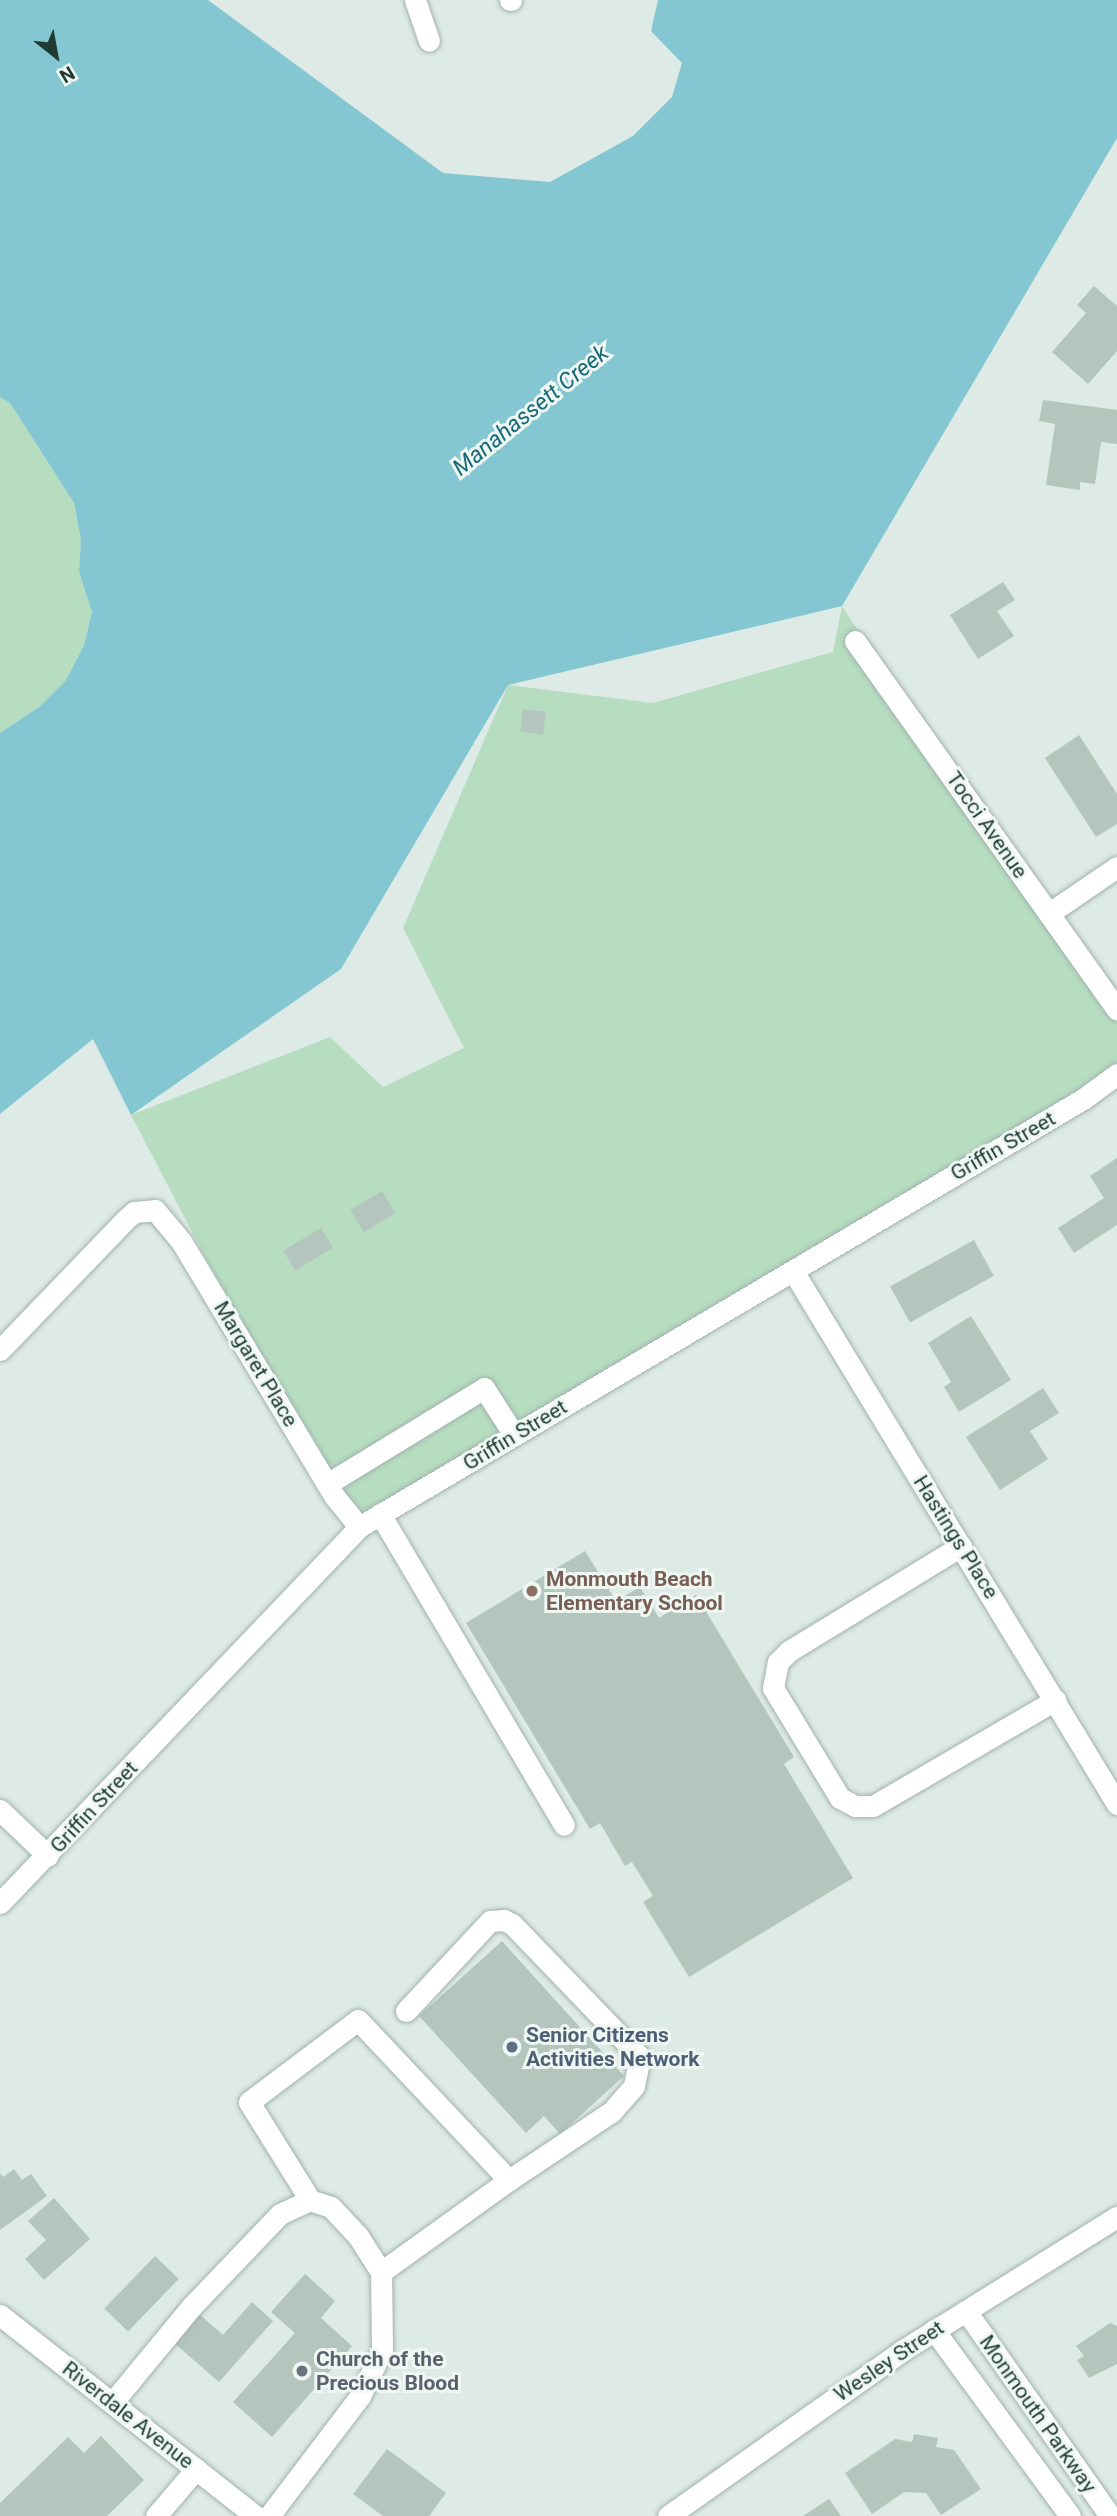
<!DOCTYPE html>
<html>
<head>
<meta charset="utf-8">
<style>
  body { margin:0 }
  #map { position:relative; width:1117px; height:2516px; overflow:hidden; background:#deeae5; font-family:Roboto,sans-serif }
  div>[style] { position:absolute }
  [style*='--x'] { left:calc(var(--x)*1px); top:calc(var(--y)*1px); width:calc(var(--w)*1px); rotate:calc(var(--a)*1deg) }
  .green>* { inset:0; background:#b6ddc0 }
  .water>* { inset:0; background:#84c7d2 }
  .building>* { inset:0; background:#b4c5be; transform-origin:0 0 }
  .roads { filter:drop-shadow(0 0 2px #a1b2ac) drop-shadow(0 0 2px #a1b2ac) }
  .minor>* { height:21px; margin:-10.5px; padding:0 10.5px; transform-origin:10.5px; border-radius:10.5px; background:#fff }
  .dots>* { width:19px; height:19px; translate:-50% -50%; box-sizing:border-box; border:4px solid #eff7f3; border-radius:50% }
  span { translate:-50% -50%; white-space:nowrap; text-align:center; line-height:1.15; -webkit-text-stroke:6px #eff7f3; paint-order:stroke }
  .street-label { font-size:21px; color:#1f3b33 }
  .education-label { font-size:21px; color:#785e54; font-weight:700 }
  .left { translate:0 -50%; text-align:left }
  .service-label { font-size:21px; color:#4e5e75; font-weight:700 }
  .worship-label { font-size:21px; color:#5b616d; font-weight:700 }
  .water-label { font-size:23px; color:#186978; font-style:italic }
  .north { position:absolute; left:21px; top:21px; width:70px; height:70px; -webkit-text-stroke:5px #eff7f3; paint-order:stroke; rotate:149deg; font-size:19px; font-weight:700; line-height:28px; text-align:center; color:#1f3b33 }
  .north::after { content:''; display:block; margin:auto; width:24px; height:32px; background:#1f3b33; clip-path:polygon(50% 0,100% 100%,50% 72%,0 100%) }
</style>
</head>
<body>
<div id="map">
  <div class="green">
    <i style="clip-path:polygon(0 397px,10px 403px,74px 503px,81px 540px,79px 572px,92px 612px,84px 645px,66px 680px,39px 707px,0 733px)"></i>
    <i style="clip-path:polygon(842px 606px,1117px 1022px,1117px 1075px,347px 1528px,131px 1115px,330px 1037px,383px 1087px,464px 1048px,403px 928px,508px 685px,653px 703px,833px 652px)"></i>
  </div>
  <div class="water">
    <i style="clip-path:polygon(0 0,208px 0,443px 173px,550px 182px,633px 136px,672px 97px,682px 63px,651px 31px,658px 0,1117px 0,1117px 138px,842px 606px,508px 685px,341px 969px,131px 1115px,93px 1039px,0 1114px,0 733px,39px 707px,66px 680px,84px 645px,92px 612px,79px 572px,81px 540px,74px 503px,10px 403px,0 397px)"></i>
  </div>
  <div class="building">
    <i style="clip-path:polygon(1094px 286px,1117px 306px,1117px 351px,1088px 384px,1052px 352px,1086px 313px,1077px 305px)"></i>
    <i style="clip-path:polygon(1043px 400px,1117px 410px,1117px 444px,1101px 442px,1095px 484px,1080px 482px,1080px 490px,1046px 485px,1055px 424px,1039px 421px)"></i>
    <i style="clip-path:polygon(1003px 582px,1015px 600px,997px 611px,1014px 636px,978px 659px,950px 615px)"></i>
    <i style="left:523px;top:709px;width:23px;height:23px;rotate:7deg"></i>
    <i style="clip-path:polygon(1079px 735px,1117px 794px,1117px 824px,1096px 837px,1045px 758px)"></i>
    <i style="clip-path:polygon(1117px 1158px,1117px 1225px,1074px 1253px,1058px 1228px,1104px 1198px,1090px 1176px)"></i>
    <i style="left:382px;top:1191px;width:26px;height:37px;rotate:59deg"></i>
    <i style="left:321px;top:1228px;width:23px;height:44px;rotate:59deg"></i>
    <i style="left:974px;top:1240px;width:41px;height:96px;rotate:61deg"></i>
    <i style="clip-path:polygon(971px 1316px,1011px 1380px,959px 1412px,944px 1387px,951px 1382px,928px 1343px)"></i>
    <i style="clip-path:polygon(1043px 1388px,1059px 1413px,1030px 1431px,1048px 1459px,1000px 1490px,966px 1437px)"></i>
    <i style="clip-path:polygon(585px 1551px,616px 1601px,640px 1587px,659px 1618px,696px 1595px,794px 1757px,784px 1764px,853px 1878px,689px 1977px,643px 1902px,653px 1896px,632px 1862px,625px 1866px,600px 1823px,590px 1829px,466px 1623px)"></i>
    <i style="clip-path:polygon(502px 1941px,624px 2076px,560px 2134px,544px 2116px,526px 2133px,419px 2016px)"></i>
    <i style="clip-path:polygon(14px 2169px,22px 2180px,31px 2174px,47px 2196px,0 2230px,0 2173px,3px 2177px)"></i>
    <i style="clip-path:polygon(54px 2198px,90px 2239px,44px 2280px,25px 2259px,46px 2240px,28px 2221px)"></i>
    <i style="left:155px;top:2256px;width:33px;height:73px;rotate:44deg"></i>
    <i style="clip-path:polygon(305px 2274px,335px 2301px,321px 2318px,352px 2346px,272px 2437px,233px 2402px,295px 2333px,271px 2312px)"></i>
    <i style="clip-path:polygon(252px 2302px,273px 2321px,219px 2382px,174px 2343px,199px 2314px,223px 2335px)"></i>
    <i style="clip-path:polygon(1110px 2323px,1117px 2326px,1117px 2364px,1089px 2378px,1077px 2360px,1084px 2356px,1076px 2346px)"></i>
    <i style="clip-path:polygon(914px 2434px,938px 2438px,936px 2447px,954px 2450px,981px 2489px,941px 2515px,926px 2493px,904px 2492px,872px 2514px,845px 2473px,895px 2439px,912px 2442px)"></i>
    <i style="clip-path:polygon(101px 2436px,144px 2480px,107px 2516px,0 2516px,0 2503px,68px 2437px,84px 2453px)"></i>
    <i style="clip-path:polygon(387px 2449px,446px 2493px,429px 2516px,383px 2516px,353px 2494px)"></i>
    <i style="clip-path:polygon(829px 2499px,841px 2516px,803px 2516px)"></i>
  </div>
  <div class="roads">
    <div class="minor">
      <i style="--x:415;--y:0;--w:43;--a:71.1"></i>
      <i style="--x:510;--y:0;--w:1;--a:0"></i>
      <i style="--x:855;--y:641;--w:452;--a:54.6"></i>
      <i style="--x:1051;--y:912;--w:80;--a:-34.3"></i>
      <i style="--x:793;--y:1271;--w:624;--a:58.71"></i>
      <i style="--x:0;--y:1350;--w:179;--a:-46.1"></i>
      <i style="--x:124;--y:1221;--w:13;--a:-42"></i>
      <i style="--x:134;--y:1212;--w:21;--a:-5"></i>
      <i style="--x:155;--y:1210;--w:40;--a:50"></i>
      <i style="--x:181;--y:1241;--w:299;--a:59"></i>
      <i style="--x:335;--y:1497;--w:38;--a:51"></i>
      <i style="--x:327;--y:1484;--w:184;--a:-31.4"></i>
      <i style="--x:484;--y:1388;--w:56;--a:57.4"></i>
      <i style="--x:380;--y:1514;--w:361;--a:59.4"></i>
      <i style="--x:961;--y:1546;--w:202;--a:148.6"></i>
      <i style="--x:789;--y:1651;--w:16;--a:135"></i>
      <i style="--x:778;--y:1662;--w:26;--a:101"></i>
      <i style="--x:773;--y:1688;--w:129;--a:58.7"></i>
      <i style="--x:840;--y:1798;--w:17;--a:28"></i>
      <i style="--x:855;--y:1806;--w:18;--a:0"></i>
      <i style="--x:873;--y:1806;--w:211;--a:-30.2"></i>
      <i style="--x:0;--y:1810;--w:66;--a:43.8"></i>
      <i style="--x:0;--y:1903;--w:520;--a:-46.32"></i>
      <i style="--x:359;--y:1527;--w:841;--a:-30.59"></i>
      <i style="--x:1083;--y:1099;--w:42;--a:-36.3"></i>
      <i style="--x:406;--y:2011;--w:123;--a:-47"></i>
      <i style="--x:490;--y:1921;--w:14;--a:-4"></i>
      <i style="--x:504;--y:1920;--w:9;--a:27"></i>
      <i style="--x:512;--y:1924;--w:185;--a:46.1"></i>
      <i style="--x:640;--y:2057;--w:30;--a:102"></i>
      <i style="--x:634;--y:2086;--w:35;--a:131"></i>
      <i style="--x:611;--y:2112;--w:123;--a:146.3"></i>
      <i style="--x:966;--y:2311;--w:251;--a:54.9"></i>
      <i style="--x:0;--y:2315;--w:325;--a:38.2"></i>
      <i style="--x:934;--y:2330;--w:230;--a:53.8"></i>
      <i style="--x:112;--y:2403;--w:126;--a:-50.5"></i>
      <i style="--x:192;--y:2306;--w:127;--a:-46.3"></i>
      <i style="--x:280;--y:2214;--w:33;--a:-25"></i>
      <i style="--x:156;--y:2516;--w:62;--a:-49.6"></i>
      <i style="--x:269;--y:2516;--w:151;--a:-52.8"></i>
      <i style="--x:360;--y:2396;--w:51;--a:-64.4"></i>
      <i style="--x:382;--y:2350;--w:78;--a:-90.7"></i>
      <i style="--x:381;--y:2272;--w:43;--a:-122.6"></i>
      <i style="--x:358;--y:2236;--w:40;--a:-133"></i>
      <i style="--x:331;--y:2207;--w:22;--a:-162"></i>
      <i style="--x:310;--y:2200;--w:115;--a:-121.9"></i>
      <i style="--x:249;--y:2102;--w:136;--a:-37"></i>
      <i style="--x:358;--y:2020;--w:220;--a:46.7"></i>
      <i style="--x:509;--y:2180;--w:158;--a:144.3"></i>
      <i style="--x:668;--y:2516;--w:288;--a:-35.2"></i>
      <i style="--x:903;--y:2350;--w:252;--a:-31.9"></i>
    </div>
  </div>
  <div class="dots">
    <i style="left:532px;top:1591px;background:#8d6e63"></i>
    <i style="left:512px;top:2047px;background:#5c6f8a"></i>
    <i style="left:302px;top:2371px;background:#6b7280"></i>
  </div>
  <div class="street-label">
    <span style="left:987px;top:825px;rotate:55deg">Tocci Avenue</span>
    <span style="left:1003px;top:1146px;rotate:-30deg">Griffin Street</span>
    <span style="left:256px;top:1364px;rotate:59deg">Margaret Place</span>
    <span style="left:515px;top:1435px;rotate:-31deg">Griffin Street</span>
    <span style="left:956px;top:1537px;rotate:58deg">Hastings Place</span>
    <span style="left:94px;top:1807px;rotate:-47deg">Griffin Street</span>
    <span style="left:889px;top:2361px;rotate:-34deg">Wesley Street</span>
    <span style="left:1038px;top:2414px;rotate:55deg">Monmouth Parkway</span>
    <span style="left:128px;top:2415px;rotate:38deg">Riverdale Avenue</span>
  </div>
  <div class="education-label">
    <span class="left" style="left:546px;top:1591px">Monmouth Beach<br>Elementary School</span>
  </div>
  <div class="service-label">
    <span class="left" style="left:526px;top:2047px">Senior Citizens<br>Activities Network</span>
  </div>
  <div class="worship-label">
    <span class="left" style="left:316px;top:2371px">Church of the<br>Precious Blood</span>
  </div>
  <div class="water-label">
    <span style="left:531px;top:411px;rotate:-39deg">Manahassett Creek</span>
  </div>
  <div class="north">N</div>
</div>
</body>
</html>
